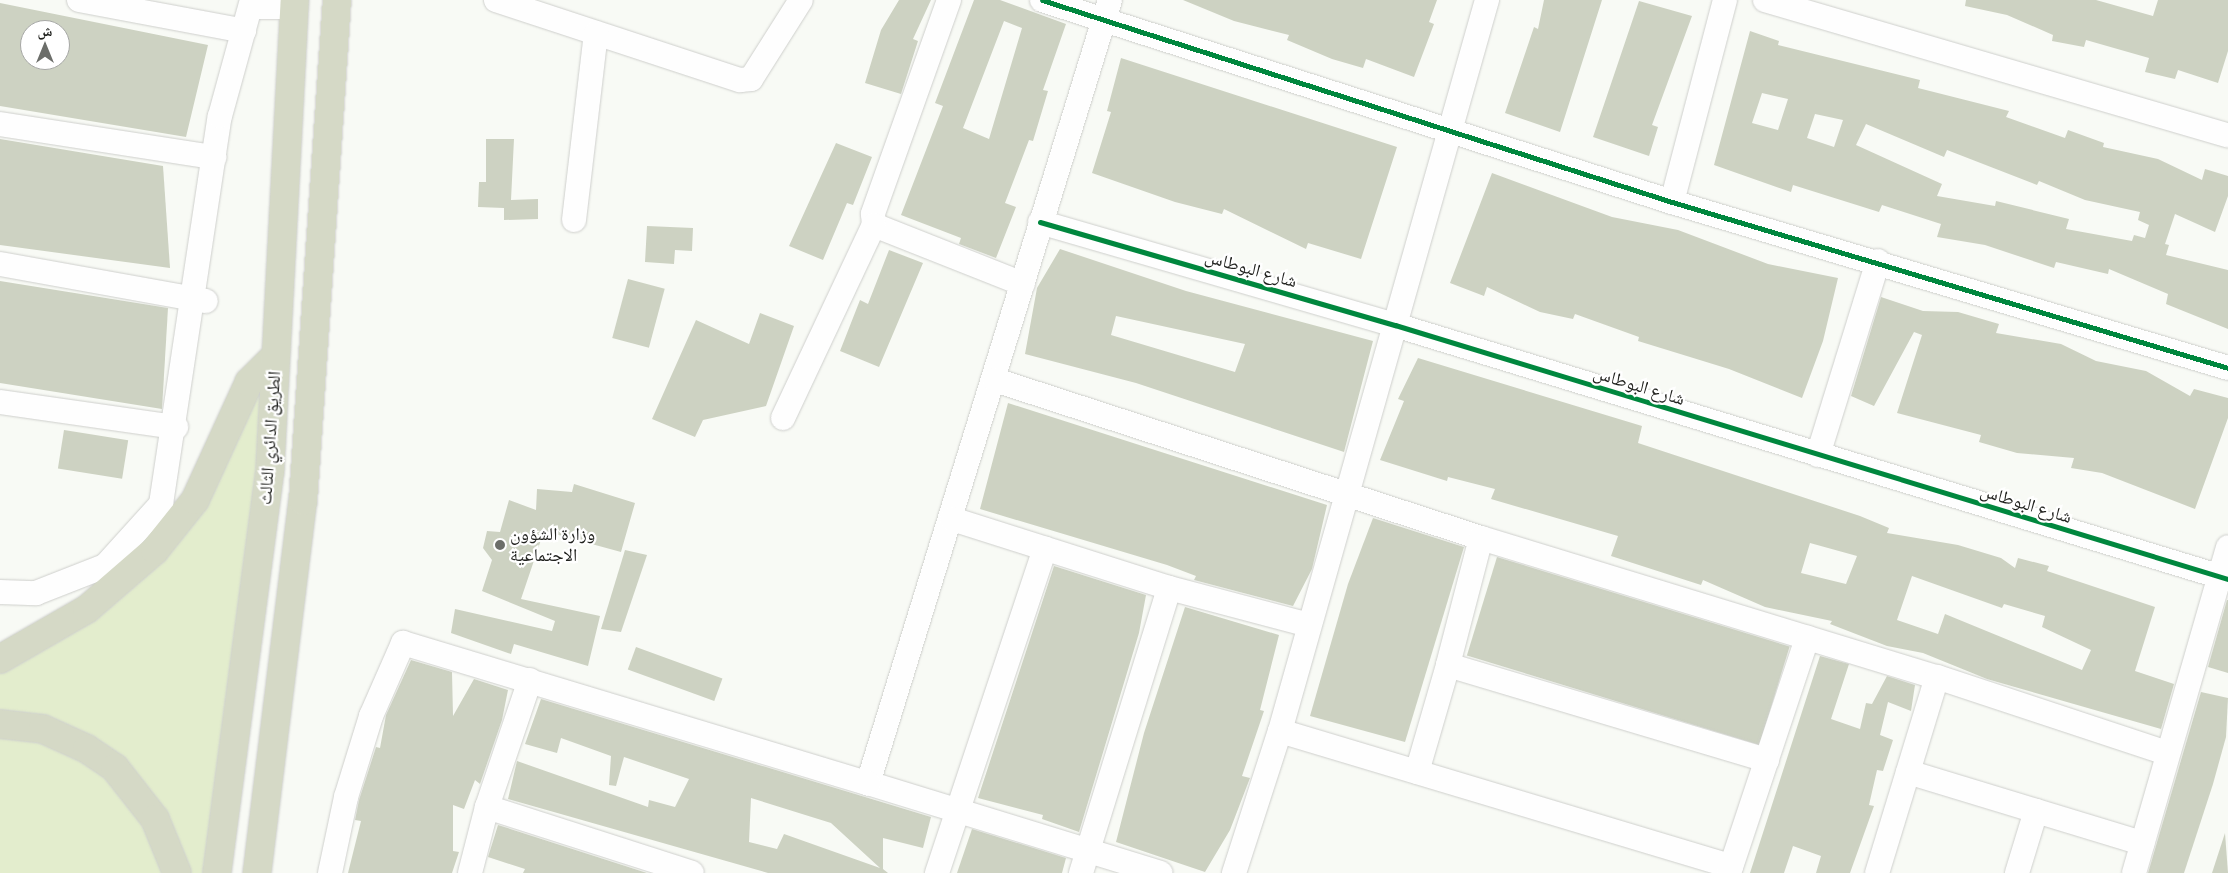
<!DOCTYPE html>
<html>
<head>
<meta charset="utf-8">
<style>
  body { margin:0 }
  #map { position:relative; width:2228px; height:873px; overflow:hidden; background:#f8faf5; font-family:"PT Sans Narrow","Noto Naskh Arabic",sans-serif }
  div>[style] { position:absolute }
  [style*='--x'] { left:calc(var(--x)*1px); top:calc(var(--y)*1px); width:calc(var(--w)*1px); rotate:calc(var(--a)*1deg) }
  .green>* { inset:0; background:#e3edcd }
  .building>* { inset:0; background:#cdd2c2; transform-origin:0 0 }
  .roads { filter:drop-shadow(0 0 1px #cecfcc) drop-shadow(0 0 1px #cecfcc) }
  .minor>* { height:24px; margin:-12px; padding:0 12px; transform-origin:12px; border-radius:12px; background:#fefefe }
  .highway>* { height:28px; margin:-14px; padding:0 14px; transform-origin:14px; border-radius:14px; background:#d5d9c6 }
  .cycleway>* { height:5px; margin:-2.5px; padding:0 2.5px; transform-origin:2.5px; border-radius:2.5px; background:#00873e }
  .dots>* { width:14px; height:14px; translate:-50% -50%; box-sizing:border-box; border:2px solid #fff; border-radius:50% }
  span { translate:-50% -50%; white-space:nowrap; text-align:center; line-height:1.15; -webkit-text-stroke:4.5px #fff; paint-order:stroke }
  .street-label { font-size:18px; color:#21221f }
  .poi-label { font-size:18px; color:#21221f }
  .left { translate:0 -50%; text-align:left }
  .north { position:absolute; left:20px; top:20px; width:50px; height:50px; box-sizing:border-box; background:#fff; border:1px solid #a6a7a5; border-radius:50%; rotate:0deg; font-size:14px; font-weight:700; line-height:20px; text-align:center; color:#21221f }
  .north::after { content:''; display:block; margin:auto; width:18px; height:22px; background:#6c6e6a; clip-path:polygon(50% 0,100% 100%,50% 72%,0 100%) }
</style>
</head>
<body>
<div id="map">
  <div class="green">
    <i style="clip-path:polygon(271px 364px,214px 873px,179px 873px,104px 752px,0 719px,0 663px,146px 564px)"></i>
    <i style="clip-path:polygon(0 728px,34px 732px,120px 783px,169px 873px,0 873px)"></i>
  </div>
  <div class="building">
    <i style="clip-path:polygon(899px 0,931px 0,913px 39px,918px 41px,901px 94px,865px 83px,881px 30px)"></i>
    <i style="clip-path:polygon(evenodd,974px 0,1000px 0,1066px 24px,1043px 90px,1048px 91px,1033px 141px,1029px 140px,1005px 203px,1016px 207px,996px 258px,959px 244px,961px 238px,901px 215px,943px 106px,935px 103px,974px 0,1004px 21px,1022px 28px,989px 139px,963px 128px,1004px 21px)"></i>
    <i style="clip-path:polygon(1183px 0,1437px 0,1429px 22px,1434px 24px,1414px 77px,1366px 59px,1363px 68px,1332px 59px,1287px 40px,1289px 35px,1234px 21px)"></i>
    <i style="clip-path:polygon(1544px 0,1602px 0,1560px 132px,1505px 113px,1534px 27px,1538px 29px)"></i>
    <i style="clip-path:polygon(1966px 0,2096px 0,2153px 16px,2158px 0,2228px 0,2228px 51px,2218px 83px,2178px 70px,2175px 79px,2145px 72px,2149px 58px,2086px 40px,2084px 47px,2052px 41px,2053px 35px,2007px 15px,1965px 6px)"></i>
    <i style="clip-path:polygon(1639px 1px,1692px 16px,1652px 125px,1658px 127px,1649px 156px,1593px 137px)"></i>
    <i style="clip-path:polygon(evenodd,0 3px,208px 45px,186px 137px,0 106px,0 3px,30px 30px,60px 30px,60px 60px,30px 60px,30px 30px)"></i>
    <i style="clip-path:polygon(evenodd,1750px 31px,1779px 41px,1778px 45px,1920px 80px,1918px 88px,2009px 111px,2006px 117px,2065px 138px,2068px 130px,2104px 143px,2103px 147px,2158px 159px,2202px 180px,2205px 169px,2228px 176px,2228px 196px,2215px 232px,2175px 214px,2165px 244px,2169px 245px,2166px 255px,2228px 270px,2228px 329px,2166px 304px,2168px 294px,2109px 269px,2108px 274px,2056px 262px,2054px 268px,1985px 245px,1937px 237px,1941px 224px,1882px 205px,1879px 212px,1793px 185px,1791px 192px,1714px 165px,1750px 31px,1762px 93px,1788px 99px,1778px 130px,1752px 123px,1762px 93px,1750px 31px,1815px 114px,1843px 120px,1834px 147px,1807px 138px,1815px 114px,1750px 31px,1866px 124px,1944px 157px,1947px 150px,2037px 185px,2039px 181px,2085px 200px,2140px 212px,2138px 220px,2149px 225px,2145px 238px,2134px 235px,2132px 241px,2066px 229px,2069px 219px,1996px 201px,1995px 206px,1937px 196px,1942px 184px,1856px 145px,1866px 124px)"></i>
    <i style="clip-path:polygon(1121px 58px,1397px 147px,1361px 259px,1308px 243px,1306px 249px,1224px 209px,1222px 214px,1175px 202px,1092px 173px,1111px 112px,1107px 111px)"></i>
    <i style="clip-path:polygon(0 139px,163px 166px,170px 268px,0 245px)"></i>
    <i style="clip-path:polygon(486px 139px,514px 139px,511px 200px,538px 199px,538px 219px,504px 220px,504px 208px,478px 207px,479px 182px,486px 182px)"></i>
    <i style="clip-path:polygon(836px 143px,872px 157px,853px 205px,847px 203px,823px 260px,789px 246px)"></i>
    <i style="clip-path:polygon(1492px 173px,1612px 217px,1678px 230px,1768px 264px,1838px 278px,1823px 341px,1802px 398px,1729px 369px,1638px 341px,1639px 337px,1575px 314px,1573px 319px,1540px 312px,1487px 287px,1484px 296px,1450px 283px)"></i>
    <i style="clip-path:polygon(647px 226px,693px 228px,692px 251px,675px 250px,674px 264px,645px 262px)"></i>
    <i style="clip-path:polygon(evenodd,1060px 249px,1186px 291px,1373px 341px,1344px 452px,1136px 383px,1025px 354px,1037px 288px,1060px 249px,1116px 316px,1245px 344px,1235px 372px,1111px 335px,1116px 316px)"></i>
    <i style="clip-path:polygon(889px 250px,923px 263px,879px 367px,840px 351px,860px 300px,868px 304px)"></i>
    <i style="left:628px;top:279px;width:38px;height:61px;rotate:15deg"></i>
    <i style="clip-path:polygon(0 281px,168px 308px,162px 409px,0 383px)"></i>
    <i style="clip-path:polygon(1881px 297px,1923px 311px,1958px 312px,1999px 324px,1996px 333px,2061px 344px,2096px 361px,2146px 371px,2190px 396px,2194px 389px,2228px 398px,2228px 418px,2195px 509px,2102px 473px,2071px 468px,2074px 458px,2017px 453px,1979px 442px,1981px 435px,1897px 413px,1922px 335px,1914px 332px,1874px 406px,1851px 396px)"></i>
    <i style="clip-path:polygon(760px 313px,794px 326px,766px 406px,703px 420px,695px 437px,652px 419px,696px 320px,749px 344px)"></i>
    <i style="clip-path:polygon(evenodd,1418px 358px,1642px 426px,1638px 443px,1860px 516px,1889px 528px,1887px 533px,1958px 545px,2001px 558px,2015px 568px,2018px 558px,2049px 566px,2047px 571px,2155px 607px,2135px 671px,2174px 684px,2161px 729px,1987px 679px,1923px 653px,1887px 646px,1830px 624px,1832px 621px,1765px 607px,1703px 580px,1701px 585px,1611px 556px,1618px 536px,1491px 499px,1495px 489px,1448px 477px,1447px 481px,1380px 460px,1404px 401px,1398px 399px,1418px 358px,1810px 543px,1857px 556px,1846px 584px,1801px 573px,1810px 543px,1418px 358px,1912px 576px,2002px 608px,2004px 604px,2045px 616px,2042px 627px,2091px 650px,2082px 670px,1945px 614px,1938px 634px,1897px 620px,1912px 576px)"></i>
    <i style="clip-path:polygon(1008px 403px,1327px 505px,1312px 569px,1293px 606px,1194px 580px,1196px 576px,1167px 565px,980px 509px)"></i>
    <i style="left:64px;top:430px;width:65px;height:39px;rotate:9deg"></i>
    <i style="clip-path:polygon(574px 484px,635px 503px,621px 552px,544px 531px,521px 599px,600px 616px,588px 666px,514px 644px,511px 654px,451px 633px,455px 609px,552px 631px,555px 621px,482px 591px,492px 560px,483px 548px,487px 531px,500px 532px,509px 500px,536px 510px,537px 489px,572px 492px)"></i>
    <i style="clip-path:polygon(1373px 518px,1464px 547px,1405px 742px,1310px 716px,1348px 584px)"></i>
    <i style="clip-path:polygon(625px 550px,647px 555px,621px 632px,601px 629px)"></i>
    <i style="left:1497px;top:557px;width:306px;height:103px;rotate:17deg"></i>
    <i style="clip-path:polygon(1054px 566px,1146px 595px,1139px 633px,1079px 832px,1042px 819px,1043px 815px,978px 798px)"></i>
    <i style="clip-path:polygon(2227px 600px,2228px 600px,2228px 673px,2208px 667px)"></i>
    <i style="clip-path:polygon(1185px 607px,1279px 635px,1260px 710px,1264px 711px,1242px 776px,1250px 778px,1230px 830px,1205px 872px,1116px 842px,1144px 733px)"></i>
    <i style="left:636px;top:647px;width:92px;height:24px;rotate:20deg"></i>
    <i style="clip-path:polygon(1820px 656px,1849px 664px,1831px 719px,1860px 729px,1866px 703px,1872px 704px,1887px 676px,1915px 685px,1911px 711px,1888px 702px,1880px 735px,1893px 740px,1883px 771px,1877px 770px,1869px 805px,1874px 806px,1850px 873px,1816px 873px,1821px 856px,1793px 846px,1784px 873px,1750px 873px)"></i>
    <i style="clip-path:polygon(411px 660px,452px 672px,453px 716px,474px 679px,508px 690px,502px 720px,480px 784px,475px 780px,464px 809px,453px 805px,453px 851px,459px 852px,452px 873px,348px 873px,361px 821px,355px 820px,359px 800px,376px 747px,380px 748px,386px 715px)"></i>
    <i style="clip-path:polygon(2201px 692px,2228px 698px,2226px 737px,2213px 784px,2184px 873px,2148px 873px)"></i>
    <i style="clip-path:polygon(evenodd,541px 699px,931px 817px,923px 848px,883px 838px,883px 869px,888px 873px,768px 873px,508px 799px,517px 761px,648px 807px,649px 800px,675px 807px,689px 779px,624px 757px,616px 786px,609px 785px,611px 756px,561px 738px,557px 753px,525px 744px,541px 699px,751px 798px,831px 823px,880px 868px,784px 834px,777px 849px,749px 842px,751px 798px)"></i>
    <i style="clip-path:polygon(498px 825px,647px 873px,523px 873px,525px 869px,488px 857px)"></i>
    <i style="clip-path:polygon(972px 829px,1066px 858px,1062px 873px,957px 873px)"></i>
    <i style="clip-path:polygon(2225px 833px,2228px 873px,2212px 873px)"></i>
  </div>
  <div class="roads">
    <div class="minor">
      <i style="--x:79;--y:0;--w:168;--a:10.6"></i>
      <i style="--x:496;--y:0;--w:257;--a:18.2"></i>
      <i style="--x:740;--y:80;--w:11;--a:-5"></i>
      <i style="--x:751;--y:79;--w:93;--a:-57.7"></i>
      <i style="--x:949;--y:0;--w:227;--a:109.6"></i>
      <i style="--x:873;--y:214;--w:11;--a:85"></i>
      <i style="--x:874;--y:225;--w:160;--a:21.6"></i>
      <i style="--x:1042;--y:0;--w:662;--a:17.78"></i>
      <i style="--x:1672;--y:202;--w:580;--a:16.62"></i>
      <i style="--x:1110;--y:0;--w:820;--a:107.17"></i>
      <i style="--x:868;--y:783;--w:306;--a:17.1"></i>
      <i style="--x:1765;--y:0;--w:482;--a:16.3"></i>
      <i style="--x:252;--y:7;--w:42;--a:0"></i>
      <i style="--x:0;--y:124;--w:217;--a:8.8"></i>
      <i style="--x:1672;--y:202;--w:209;--a:-75.3"></i>
      <i style="--x:574;--y:220;--w:188;--a:-83.3"></i>
      <i style="--x:1040;--y:222;--w:370;--a:16.2"></i>
      <i style="--x:1395;--y:325;--w:871;--a:16.96"></i>
      <i style="--x:0;--y:264;--w:209;--a:10.2"></i>
      <i style="--x:995;--y:380;--w:511;--a:18.01"></i>
      <i style="--x:1481;--y:538;--w:477;--a:17"></i>
      <i style="--x:1937;--y:677;--w:205;--a:107"></i>
      <i style="--x:0;--y:402;--w:178;--a:8.1"></i>
      <i style="--x:783;--y:418;--w:213;--a:-64.8"></i>
      <i style="--x:1818;--y:455;--w:203;--a:-72.8"></i>
      <i style="--x:952;--y:519;--w:228;--a:17.6"></i>
      <i style="--x:1169;--y:588;--w:145;--a:14.8"></i>
      <i style="--x:1481;--y:538;--w:131;--a:104.6"></i>
      <i style="--x:1448;--y:665;--w:333;--a:16.6"></i>
      <i style="--x:0;--y:592;--w:36;--a:2"></i>
      <i style="--x:36;--y:593;--w:74;--a:-21.4"></i>
      <i style="--x:105;--y:566;--w:84;--a:-47.9"></i>
      <i style="--x:161;--y:504;--w:392;--a:-81.4"></i>
      <i style="--x:220;--y:116;--w:120;--a:-74.6"></i>
      <i style="--x:1937;--y:677;--w:242;--a:18.3"></i>
      <i style="--x:1280;--y:731;--w:471;--a:16.7"></i>
      <i style="--x:1417;--y:772;--w:111;--a:-73.8"></i>
      <i style="--x:1908;--y:772;--w:245;--a:16.9"></i>
      <i style="--x:487;--y:807;--w:215;--a:17.8"></i>
      <i style="--x:330;--y:873;--w:78;--a:-78.1"></i>
      <i style="--x:346;--y:797;--w:85;--a:-72.8"></i>
      <i style="--x:371;--y:716;--w:80;--a:-66.3"></i>
      <i style="--x:403;--y:643;--w:486;--a:16.8"></i>
      <i style="--x:470;--y:873;--w:68;--a:-75.6"></i>
      <i style="--x:487;--y:807;--w:134;--a:-71.3"></i>
      <i style="--x:937;--y:873;--w:342;--a:-71.6"></i>
      <i style="--x:1081;--y:873;--w:298;--a:-72.8"></i>
      <i style="--x:1234;--y:873;--w:149;--a:-72.1"></i>
      <i style="--x:1280;--y:731;--w:760;--a:-74.19"></i>
      <i style="--x:1729;--y:873;--w:248;--a:-71.6"></i>
      <i style="--x:2017;--y:873;--w:65;--a:-73"></i>
      <i style="--x:2134;--y:873;--w:339;--a:-73.9"></i>
    </div>
    <div class="highway">
      <i style="--x:0;--y:659;--w:100;--a:-29.9"></i>
      <i style="--x:87;--y:609;--w:90;--a:-40.9"></i>
      <i style="--x:155;--y:550;--w:64;--a:-51.3"></i>
      <i style="--x:195;--y:500;--w:130;--a:-65.4"></i>
      <i style="--x:249;--y:382;--w:37;--a:-45"></i>
      <i style="--x:0;--y:724;--w:43;--a:6.6"></i>
      <i style="--x:43;--y:729;--w:48;--a:24.4"></i>
      <i style="--x:87;--y:749;--w:34;--a:34"></i>
      <i style="--x:115;--y:768;--w:65;--a:51.9"></i>
      <i style="--x:155;--y:819;--w:58;--a:67.8"></i>
      <i style="--x:217;--y:873;--w:405;--a:-82.5"></i>
      <i style="--x:270;--y:471;--w:472;--a:-87"></i>
      <i style="--x:257;--y:873;--w:375;--a:-83"></i>
      <i style="--x:303;--y:501;--w:502;--a:-86.12"></i>
    </div>
  </div>
  <div class="cycleway">
    <i style="--x:1042;--y:0;--w:662;--a:17.78"></i>
    <i style="--x:1672;--y:202;--w:580;--a:16.62"></i>
    <i style="--x:1040;--y:222;--w:370;--a:16.2"></i>
    <i style="--x:1395;--y:325;--w:871;--a:16.96"></i>
  </div>
  <div class="dots">
    <i style="left:500px;top:545px;background:#6c6e6a"></i>
  </div>
  <div class="street-label">
    <span style="left:1251px;top:269px;rotate:16deg">شارع البوطاس</span>
    <span style="left:1639px;top:386px;rotate:17deg">شارع البوطاس</span>
    <span style="left:270px;top:438px;rotate:-86deg">الطريق الدائري الثالث</span>
    <span style="left:2026px;top:504px;rotate:17deg">شارع البوطاس</span>
  </div>
  <div class="poi-label">
    <span class="left" style="left:510px;top:545px">وزارة الشؤون<br>الاجتماعية</span>
  </div>
  <div class="north">ش</div>
</div>
</body>
</html>
